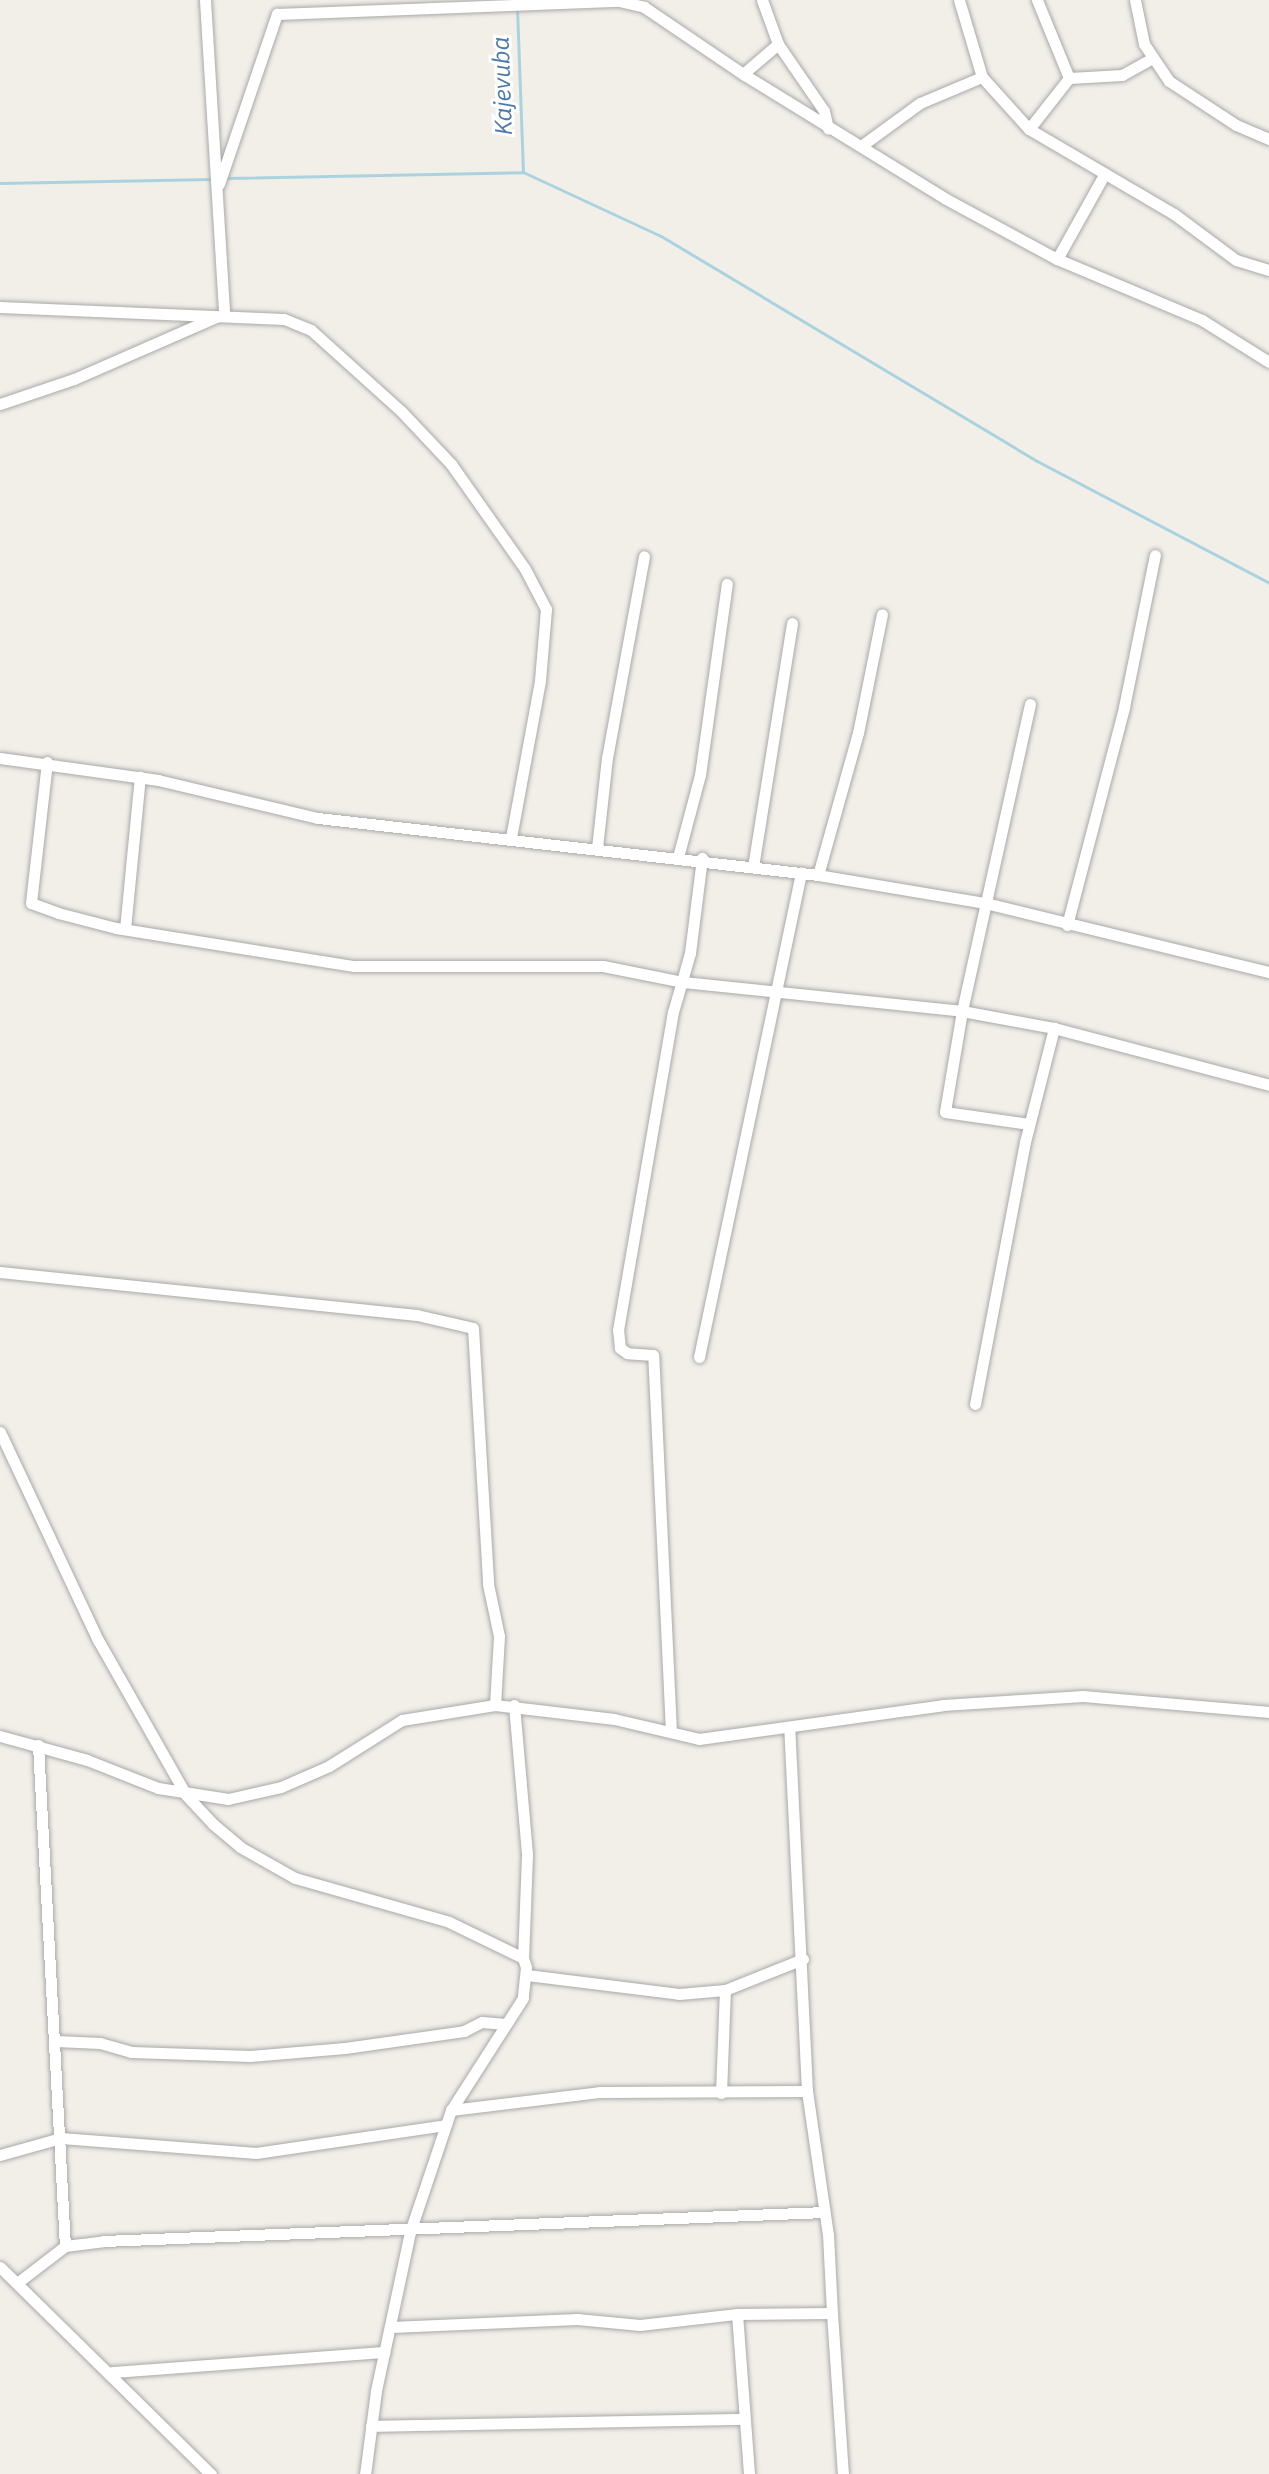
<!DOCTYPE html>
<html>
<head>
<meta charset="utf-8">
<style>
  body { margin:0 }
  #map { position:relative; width:1269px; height:2474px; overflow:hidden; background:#f2efe9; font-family:"IBM Plex Sans",sans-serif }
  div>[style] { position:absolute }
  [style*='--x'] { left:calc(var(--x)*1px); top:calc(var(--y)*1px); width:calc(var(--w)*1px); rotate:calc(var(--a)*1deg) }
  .stream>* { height:3px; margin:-1.5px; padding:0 1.5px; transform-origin:1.5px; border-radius:1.5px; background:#aad3df }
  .roads { filter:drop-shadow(0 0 2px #a9a9a9) drop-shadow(0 0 2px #a9a9a9) }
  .minor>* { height:11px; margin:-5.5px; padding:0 5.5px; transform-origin:5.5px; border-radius:5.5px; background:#fff }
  span { translate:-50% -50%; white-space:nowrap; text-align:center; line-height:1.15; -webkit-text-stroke:6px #fff; paint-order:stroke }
  .water-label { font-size:24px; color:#4a7aab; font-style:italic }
</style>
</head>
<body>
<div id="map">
  <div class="stream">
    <i style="--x:517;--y:8;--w:164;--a:87.9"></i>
    <i style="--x:224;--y:178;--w:299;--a:-1.1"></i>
    <i style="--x:523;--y:172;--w:152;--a:24.9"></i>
    <i style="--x:661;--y:236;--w:438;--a:30.9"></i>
    <i style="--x:1037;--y:461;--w:262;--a:27.7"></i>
    <i style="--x:0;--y:183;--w:212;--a:-1.1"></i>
  </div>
  <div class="roads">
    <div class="minor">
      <i style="--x:205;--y:0;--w:315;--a:86.5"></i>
      <i style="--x:762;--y:0;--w:47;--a:70"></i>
      <i style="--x:778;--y:44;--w:46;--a:139.4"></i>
      <i style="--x:743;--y:74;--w:238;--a:31.6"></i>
      <i style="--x:946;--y:199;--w:126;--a:28.4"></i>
      <i style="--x:1057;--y:259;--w:157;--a:22.8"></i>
      <i style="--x:1202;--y:320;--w:79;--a:32.1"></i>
      <i style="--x:959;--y:0;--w:80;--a:73.4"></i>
      <i style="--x:982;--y:77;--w:70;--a:47.9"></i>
      <i style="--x:1029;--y:129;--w:168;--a:30.4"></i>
      <i style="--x:1174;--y:214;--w:77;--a:36.6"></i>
      <i style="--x:1236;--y:260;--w:34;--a:17"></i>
      <i style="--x:1037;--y:0;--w:84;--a:67.7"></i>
      <i style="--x:1069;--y:78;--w:53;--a:-3.2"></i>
      <i style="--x:1122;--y:75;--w:35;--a:-29"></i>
      <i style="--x:1135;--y:0;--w:45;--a:78.4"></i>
      <i style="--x:1144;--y:44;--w:45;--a:56"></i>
      <i style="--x:1169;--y:81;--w:80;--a:33.3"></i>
      <i style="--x:1236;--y:125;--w:36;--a:23"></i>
      <i style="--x:778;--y:44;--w:81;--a:55.5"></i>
      <i style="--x:824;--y:111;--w:18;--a:77"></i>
      <i style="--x:1029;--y:129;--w:65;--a:-51.9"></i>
      <i style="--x:861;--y:146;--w:73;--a:-36.1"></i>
      <i style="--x:920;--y:103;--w:67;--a:-22.8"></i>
      <i style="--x:219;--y:184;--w:180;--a:-71.2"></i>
      <i style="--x:277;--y:14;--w:342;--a:-2.2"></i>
      <i style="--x:619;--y:1;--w:26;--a:13"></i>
      <i style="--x:644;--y:7;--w:120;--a:34.1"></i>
      <i style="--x:1057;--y:259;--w:98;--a:-60.8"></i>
      <i style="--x:0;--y:307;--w:284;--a:2.4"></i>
      <i style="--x:284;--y:319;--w:29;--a:22"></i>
      <i style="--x:311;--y:330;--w:121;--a:42"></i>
      <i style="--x:401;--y:411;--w:73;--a:46.7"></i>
      <i style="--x:451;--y:464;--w:128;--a:54.8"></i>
      <i style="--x:525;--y:569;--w:45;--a:62.3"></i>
      <i style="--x:546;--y:609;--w:72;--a:94.8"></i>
      <i style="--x:540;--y:681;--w:159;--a:100.5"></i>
      <i style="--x:0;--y:404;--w:78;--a:-18.7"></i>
      <i style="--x:74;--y:379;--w:157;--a:-23.6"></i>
      <i style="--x:1030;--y:704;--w:314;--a:102.5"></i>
      <i style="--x:962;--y:1011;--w:94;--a:10.5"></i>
      <i style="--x:1054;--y:1028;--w:222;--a:14.8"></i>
      <i style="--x:0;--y:758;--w:160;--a:7.9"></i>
      <i style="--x:158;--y:780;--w:164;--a:13.4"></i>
      <i style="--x:318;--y:818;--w:503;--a:6.5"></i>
      <i style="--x:818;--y:875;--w:169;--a:9.5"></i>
      <i style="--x:985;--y:903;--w:292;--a:13.7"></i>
      <i style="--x:47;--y:762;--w:142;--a:96.5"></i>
      <i style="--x:31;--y:903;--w:29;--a:20"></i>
      <i style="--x:58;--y:913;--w:60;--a:14.5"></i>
      <i style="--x:116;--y:928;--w:241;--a:9.1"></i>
      <i style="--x:354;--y:966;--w:249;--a:0"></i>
      <i style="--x:603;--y:966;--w:82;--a:11.3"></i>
      <i style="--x:683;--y:982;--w:281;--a:5.9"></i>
      <i style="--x:962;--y:1011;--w:102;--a:99.6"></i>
      <i style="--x:945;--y:1112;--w:85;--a:8.1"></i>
      <i style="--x:597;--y:848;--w:91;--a:-83.7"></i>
      <i style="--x:607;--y:758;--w:205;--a:-79.6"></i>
      <i style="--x:678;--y:857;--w:85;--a:-75"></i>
      <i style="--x:700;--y:775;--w:193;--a:-82"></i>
      <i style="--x:753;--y:867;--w:247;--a:-80.9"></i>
      <i style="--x:818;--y:875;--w:148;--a:-74.3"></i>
      <i style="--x:858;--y:733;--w:121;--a:-78.6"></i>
      <i style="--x:1067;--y:925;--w:225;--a:-75.3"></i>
      <i style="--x:1124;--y:707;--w:155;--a:-78.5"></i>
      <i style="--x:125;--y:929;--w:153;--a:-84.4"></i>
      <i style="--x:0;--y:1272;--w:419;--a:5.9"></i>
      <i style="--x:417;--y:1315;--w:57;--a:13.1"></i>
      <i style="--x:473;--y:1328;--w:256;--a:86.6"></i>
      <i style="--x:488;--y:1584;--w:53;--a:78.1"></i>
      <i style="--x:499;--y:1636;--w:69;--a:93.3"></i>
      <i style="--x:699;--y:1357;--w:495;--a:-78.1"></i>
      <i style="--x:975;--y:1404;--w:267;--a:-79.2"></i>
      <i style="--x:1025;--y:1142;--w:118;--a:-75.7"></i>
      <i style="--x:0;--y:1432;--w:230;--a:64.8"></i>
      <i style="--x:98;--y:1640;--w:178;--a:60.4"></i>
      <i style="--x:186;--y:1795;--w:40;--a:47"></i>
      <i style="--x:213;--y:1824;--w:35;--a:40"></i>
      <i style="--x:240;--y:1847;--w:63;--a:29.4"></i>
      <i style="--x:295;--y:1878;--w:160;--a:15.9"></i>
      <i style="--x:449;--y:1922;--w:82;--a:25.9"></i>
      <i style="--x:523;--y:1958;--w:9;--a:72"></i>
      <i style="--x:526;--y:1967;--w:31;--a:96"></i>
      <i style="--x:523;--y:1998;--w:133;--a:122.7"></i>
      <i style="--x:451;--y:2110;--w:129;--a:108.6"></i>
      <i style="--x:410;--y:2232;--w:163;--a:102.1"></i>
      <i style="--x:376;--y:2391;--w:84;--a:97.5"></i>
      <i style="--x:514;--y:1705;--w:151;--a:85"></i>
      <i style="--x:527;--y:1855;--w:103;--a:92.2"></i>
      <i style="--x:671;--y:1732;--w:377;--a:-92.7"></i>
      <i style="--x:653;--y:1355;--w:26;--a:-176"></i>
      <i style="--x:627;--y:1353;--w:9;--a:-144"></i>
      <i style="--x:620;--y:1348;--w:18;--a:-96"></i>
      <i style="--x:618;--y:1330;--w:323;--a:-80.2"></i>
      <i style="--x:673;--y:1012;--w:61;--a:-73.9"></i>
      <i style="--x:690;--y:953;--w:96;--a:-82.8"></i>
      <i style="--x:0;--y:1736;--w:90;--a:15.4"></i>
      <i style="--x:87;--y:1760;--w:76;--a:21.5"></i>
      <i style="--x:158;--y:1788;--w:71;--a:8.9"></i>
      <i style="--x:228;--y:1799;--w:54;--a:-12.8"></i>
      <i style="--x:281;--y:1787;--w:52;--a:-23.6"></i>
      <i style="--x:329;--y:1766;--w:86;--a:-32.2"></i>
      <i style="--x:402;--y:1720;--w:94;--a:-9.2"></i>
      <i style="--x:495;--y:1705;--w:120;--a:6.7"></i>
      <i style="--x:614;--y:1719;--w:87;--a:13.2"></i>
      <i style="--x:699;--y:1739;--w:246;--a:-7.9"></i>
      <i style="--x:943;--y:1705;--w:140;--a:-3.7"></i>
      <i style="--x:1083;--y:1696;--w:187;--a:4.9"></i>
      <i style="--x:38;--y:1745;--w:502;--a:86.92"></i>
      <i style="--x:527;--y:1975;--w:153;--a:7.1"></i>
      <i style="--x:679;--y:1994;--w:46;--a:-5"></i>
      <i style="--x:725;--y:1990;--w:84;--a:-21.7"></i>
      <i style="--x:56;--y:2041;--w:44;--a:2.6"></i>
      <i style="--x:100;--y:2043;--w:33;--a:16"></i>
      <i style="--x:132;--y:2052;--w:118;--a:1.9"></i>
      <i style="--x:250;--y:2056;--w:95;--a:-4.8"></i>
      <i style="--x:345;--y:2048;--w:120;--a:-8.1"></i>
      <i style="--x:464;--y:2031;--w:20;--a:-27"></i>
      <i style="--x:482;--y:2022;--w:21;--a:5"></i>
      <i style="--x:721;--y:2093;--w:103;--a:-87.8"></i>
      <i style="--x:451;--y:2110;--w:149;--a:-6.9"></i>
      <i style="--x:599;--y:2092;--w:208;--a:-0.3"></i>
      <i style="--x:0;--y:2155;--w:63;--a:-15.6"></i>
      <i style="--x:61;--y:2138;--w:196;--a:4.4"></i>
      <i style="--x:256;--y:2153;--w:191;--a:-8.4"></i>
      <i style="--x:0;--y:2267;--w:296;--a:44.5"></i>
      <i style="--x:17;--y:2283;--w:61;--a:-37.6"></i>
      <i style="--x:65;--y:2246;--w:38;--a:-7"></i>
      <i style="--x:103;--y:2241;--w:722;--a:-2.3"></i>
      <i style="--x:832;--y:2313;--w:161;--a:86.1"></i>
      <i style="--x:737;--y:2314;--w:160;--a:85.7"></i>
      <i style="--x:391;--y:2327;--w:186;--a:-2.5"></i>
      <i style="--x:577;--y:2319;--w:63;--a:5.4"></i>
      <i style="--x:640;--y:2325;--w:98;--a:-6.5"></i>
      <i style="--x:737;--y:2314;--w:95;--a:-0.6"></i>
      <i style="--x:832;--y:2313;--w:78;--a:-92.9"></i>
      <i style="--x:828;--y:2235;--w:146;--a:-98.3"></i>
      <i style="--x:807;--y:2091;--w:364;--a:-92.8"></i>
      <i style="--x:112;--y:2372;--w:273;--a:-4.2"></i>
      <i style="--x:371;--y:2426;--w:371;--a:-1.1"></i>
    </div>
  </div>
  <div class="water-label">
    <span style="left:502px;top:86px;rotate:-92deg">Kajevuba</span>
  </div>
</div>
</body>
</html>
